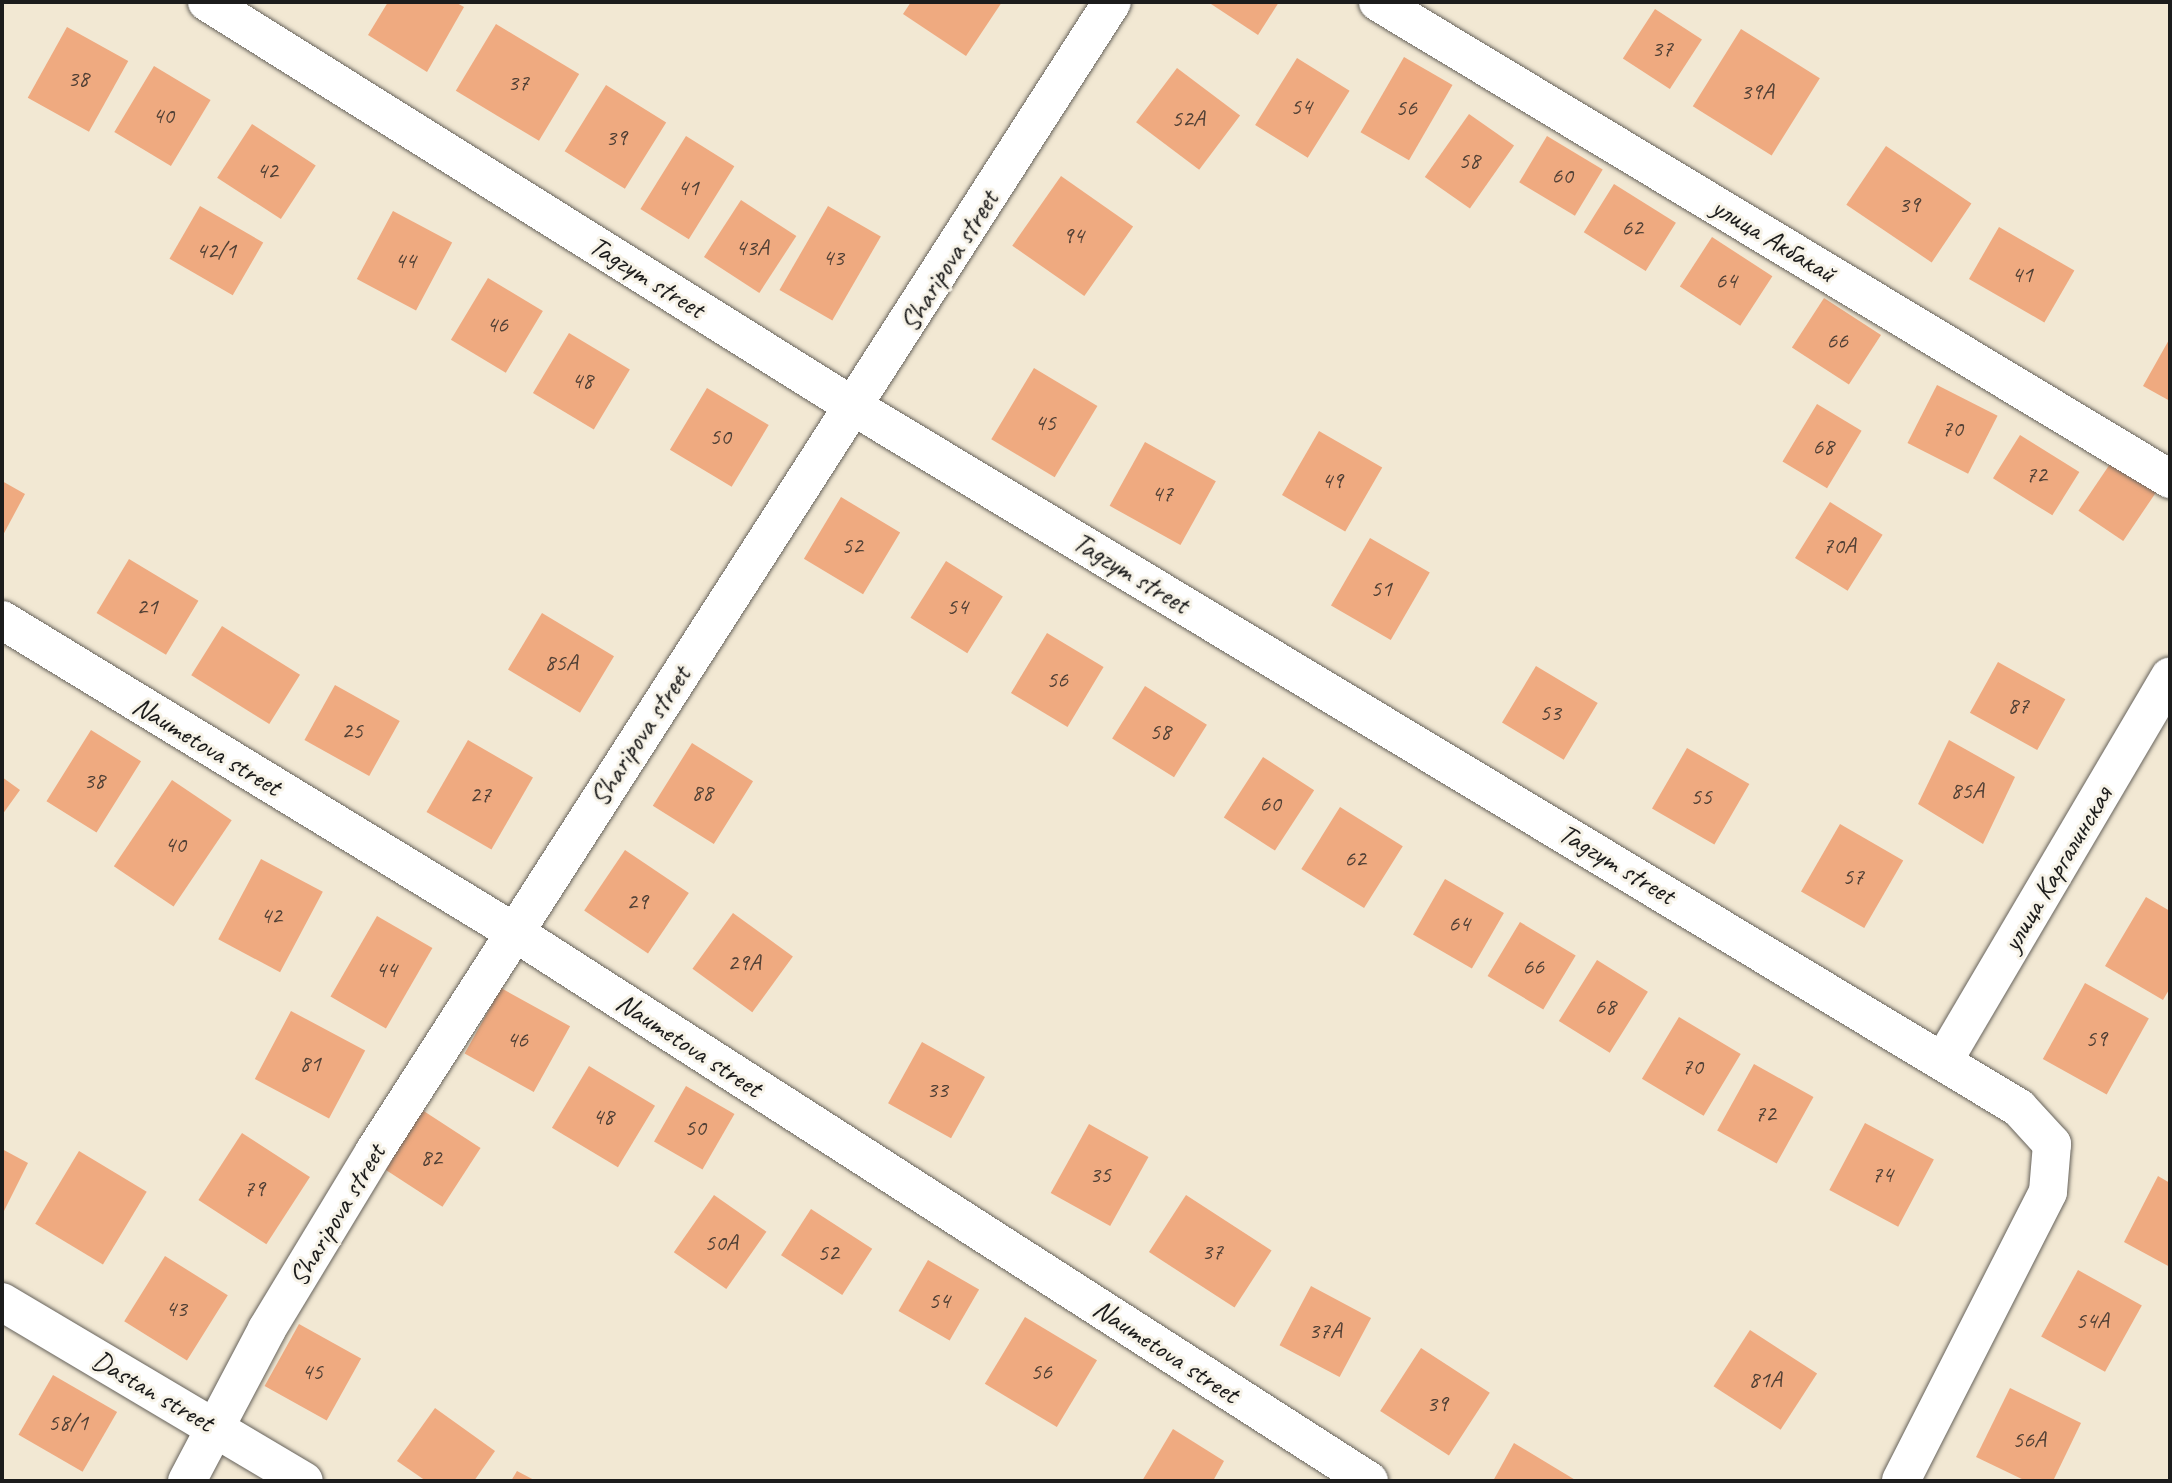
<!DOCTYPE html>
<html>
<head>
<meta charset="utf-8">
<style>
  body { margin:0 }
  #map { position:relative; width:2172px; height:1483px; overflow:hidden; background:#f2e8d3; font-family:Caveat,sans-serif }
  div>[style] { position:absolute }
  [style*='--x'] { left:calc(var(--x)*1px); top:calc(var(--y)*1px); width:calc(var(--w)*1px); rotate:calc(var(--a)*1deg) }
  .building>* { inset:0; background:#efaa80; transform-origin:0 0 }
  .roads { filter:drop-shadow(0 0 2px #67635c) drop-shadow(0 0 2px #67635c) }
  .minor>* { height:38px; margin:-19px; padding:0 19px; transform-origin:19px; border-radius:19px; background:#fff }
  span { translate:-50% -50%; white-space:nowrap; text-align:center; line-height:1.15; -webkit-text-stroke:6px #f7f3e8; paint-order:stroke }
  .number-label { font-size:24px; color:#514035 }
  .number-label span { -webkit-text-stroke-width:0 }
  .street-label { font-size:28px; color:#1c1c1c }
  .frame { position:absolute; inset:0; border:4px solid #1c1c1c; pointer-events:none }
</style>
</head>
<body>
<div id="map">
  <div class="building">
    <i style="clip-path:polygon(388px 2px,455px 2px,464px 7px,427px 72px,368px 35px)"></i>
    <i style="clip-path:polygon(911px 2px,1002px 2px,966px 56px,903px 14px)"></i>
    <i style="clip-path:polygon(1208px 2px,1279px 2px,1258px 35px)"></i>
    <i style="left:1655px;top:9px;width:56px;height:59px;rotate:33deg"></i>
    <i style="left:496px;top:24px;width:97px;height:78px;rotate:31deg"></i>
    <i style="left:67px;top:27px;width:70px;height:81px;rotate:29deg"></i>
    <i style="left:1741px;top:29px;width:93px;height:91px;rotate:32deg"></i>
    <i style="left:1404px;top:57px;width:56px;height:87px;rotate:30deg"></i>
    <i style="left:1297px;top:58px;width:62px;height:79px;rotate:32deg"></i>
    <i style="left:154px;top:66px;width:66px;height:77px;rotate:31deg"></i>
    <i style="left:1177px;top:68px;width:79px;height:68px;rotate:37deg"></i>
    <i style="left:606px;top:85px;width:71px;height:78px;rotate:32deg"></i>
    <i style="left:1469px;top:114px;width:55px;height:77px;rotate:35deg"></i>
    <i style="left:252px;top:124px;width:76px;height:64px;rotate:33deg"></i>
    <i style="left:686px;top:136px;width:57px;height:86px;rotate:32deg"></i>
    <i style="left:1547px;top:136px;width:65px;height:54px;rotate:31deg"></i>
    <i style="left:1886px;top:146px;width:103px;height:71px;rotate:34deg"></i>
    <i style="left:1061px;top:176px;width:88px;height:85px;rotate:35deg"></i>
    <i style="left:1614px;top:184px;width:73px;height:57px;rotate:32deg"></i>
    <i style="left:741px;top:200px;width:66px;height:68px;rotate:33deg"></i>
    <i style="left:200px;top:206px;width:73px;height:61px;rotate:30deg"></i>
    <i style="left:828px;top:206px;width:61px;height:97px;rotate:30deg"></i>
    <i style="left:393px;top:211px;width:67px;height:77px;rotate:28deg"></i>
    <i style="left:1999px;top:227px;width:87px;height:60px;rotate:30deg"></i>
    <i style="left:1712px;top:237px;width:72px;height:59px;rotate:33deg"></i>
    <i style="left:488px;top:278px;width:64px;height:72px;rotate:31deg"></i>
    <i style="left:1824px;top:298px;width:68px;height:59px;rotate:33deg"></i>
    <i style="left:569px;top:333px;width:71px;height:70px;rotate:31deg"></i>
    <i style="clip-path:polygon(2170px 338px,2170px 401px,2143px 386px)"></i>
    <i style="left:1034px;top:368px;width:74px;height:83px;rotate:31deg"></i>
    <i style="left:1937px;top:385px;width:68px;height:65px;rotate:27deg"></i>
    <i style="left:707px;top:388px;width:72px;height:72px;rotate:31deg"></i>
    <i style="left:1817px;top:404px;width:52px;height:67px;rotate:31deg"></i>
    <i style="left:1319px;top:431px;width:73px;height:74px;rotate:30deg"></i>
    <i style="left:2020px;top:435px;width:70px;height:51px;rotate:32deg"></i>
    <i style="left:1145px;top:442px;width:81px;height:73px;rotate:29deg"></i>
    <i style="left:2112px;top:461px;width:54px;height:60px;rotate:34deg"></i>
    <i style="clip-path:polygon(2px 481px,25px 494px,2px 537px)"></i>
    <i style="left:841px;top:497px;width:69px;height:72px;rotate:31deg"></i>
    <i style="left:1830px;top:502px;width:62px;height:66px;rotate:32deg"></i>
    <i style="left:1370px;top:538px;width:69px;height:78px;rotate:30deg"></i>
    <i style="left:129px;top:559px;width:81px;height:63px;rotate:31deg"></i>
    <i style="left:946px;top:561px;width:67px;height:67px;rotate:32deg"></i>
    <i style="left:542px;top:613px;width:84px;height:66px;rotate:31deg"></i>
    <i style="left:222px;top:626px;width:92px;height:58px;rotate:32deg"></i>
    <i style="left:1047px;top:633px;width:66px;height:70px;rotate:31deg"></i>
    <i style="left:1998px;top:662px;width:77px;height:58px;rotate:29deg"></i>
    <i style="left:1536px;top:666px;width:72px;height:66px;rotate:31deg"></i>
    <i style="left:335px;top:685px;width:74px;height:63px;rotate:29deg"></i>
    <i style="left:1145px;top:686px;width:73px;height:62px;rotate:32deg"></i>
    <i style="left:91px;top:730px;width:59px;height:84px;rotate:32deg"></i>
    <i style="left:468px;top:740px;width:75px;height:83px;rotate:30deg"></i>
    <i style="clip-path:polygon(1949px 740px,2015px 777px,1983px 844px,1918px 804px)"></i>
    <i style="left:692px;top:743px;width:72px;height:74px;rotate:32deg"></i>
    <i style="left:1687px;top:748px;width:72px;height:70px;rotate:30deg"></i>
    <i style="left:1263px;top:757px;width:61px;height:72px;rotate:33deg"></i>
    <i style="clip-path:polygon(2px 777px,20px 790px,2px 815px)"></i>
    <i style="left:172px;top:780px;width:72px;height:104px;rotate:34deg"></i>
    <i style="left:1340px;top:807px;width:74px;height:73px;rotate:32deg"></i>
    <i style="left:1840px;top:824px;width:73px;height:78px;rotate:30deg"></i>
    <i style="left:625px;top:850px;width:77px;height:73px;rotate:34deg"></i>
    <i style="left:261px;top:859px;width:70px;height:91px;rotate:28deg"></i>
    <i style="left:1445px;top:879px;width:68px;height:64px;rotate:30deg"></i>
    <i style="clip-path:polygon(2146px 897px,2170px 911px,2170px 988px,2163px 1000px,2105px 966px)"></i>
    <i style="left:733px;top:913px;width:74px;height:69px;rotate:36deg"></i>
    <i style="left:377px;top:916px;width:64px;height:93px;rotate:30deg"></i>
    <i style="left:1520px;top:922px;width:65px;height:63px;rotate:31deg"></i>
    <i style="left:1597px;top:960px;width:60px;height:72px;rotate:32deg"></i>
    <i style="left:2085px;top:983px;width:73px;height:87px;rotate:29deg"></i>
    <i style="left:501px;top:988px;width:79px;height:75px;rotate:29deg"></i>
    <i style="left:291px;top:1011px;width:84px;height:77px;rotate:28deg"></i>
    <i style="left:1679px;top:1017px;width:72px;height:72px;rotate:31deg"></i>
    <i style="left:922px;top:1042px;width:72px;height:70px;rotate:29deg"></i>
    <i style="left:1754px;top:1064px;width:68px;height:76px;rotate:29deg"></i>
    <i style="left:589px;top:1066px;width:77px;height:72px;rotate:31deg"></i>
    <i style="left:686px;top:1086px;width:56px;height:64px;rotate:30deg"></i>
    <i style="left:416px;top:1106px;width:77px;height:70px;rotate:33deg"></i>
    <i style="left:1865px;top:1123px;width:78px;height:76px;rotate:28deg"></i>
    <i style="left:1089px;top:1124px;width:68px;height:79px;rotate:29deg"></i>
    <i style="left:242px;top:1133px;width:81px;height:80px;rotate:33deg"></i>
    <i style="clip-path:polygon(2px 1149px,28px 1163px,2px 1215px)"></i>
    <i style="left:79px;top:1151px;width:79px;height:85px;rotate:31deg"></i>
    <i style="clip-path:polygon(2158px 1176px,2170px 1183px,2170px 1267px,2124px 1242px)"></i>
    <i style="left:714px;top:1195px;width:64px;height:70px;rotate:35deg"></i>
    <i style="left:1186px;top:1195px;width:102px;height:68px;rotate:33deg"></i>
    <i style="left:811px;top:1209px;width:73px;height:55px;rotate:33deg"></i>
    <i style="left:165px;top:1256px;width:74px;height:77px;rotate:32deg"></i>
    <i style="left:928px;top:1260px;width:59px;height:59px;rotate:30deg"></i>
    <i style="left:2078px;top:1270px;width:73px;height:76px;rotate:29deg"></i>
    <i style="left:1311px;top:1286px;width:68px;height:67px;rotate:28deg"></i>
    <i style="left:1025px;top:1317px;width:84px;height:78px;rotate:31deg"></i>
    <i style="left:299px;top:1324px;width:71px;height:71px;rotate:29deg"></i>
    <i style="left:1750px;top:1330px;width:80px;height:67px;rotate:33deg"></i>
    <i style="left:1421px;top:1348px;width:82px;height:75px;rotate:33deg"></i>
    <i style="left:53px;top:1375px;width:74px;height:69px;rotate:30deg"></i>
    <i style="clip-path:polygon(2010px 1388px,2081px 1423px,2053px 1481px,2026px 1481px,1976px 1457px)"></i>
    <i style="clip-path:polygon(435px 1408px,495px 1451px,474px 1481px,426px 1481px,397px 1461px)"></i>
    <i style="clip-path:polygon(1173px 1429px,1224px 1461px,1213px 1481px,1142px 1481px)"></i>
    <i style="clip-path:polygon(1514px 1443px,1577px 1481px,1493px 1481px)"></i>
    <i style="clip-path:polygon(517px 1471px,536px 1481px,511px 1481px)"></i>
  </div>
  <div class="roads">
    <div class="minor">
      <i style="--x:207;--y:2;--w:766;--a:32.03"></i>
      <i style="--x:856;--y:408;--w:1357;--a:31.04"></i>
      <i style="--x:2019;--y:1108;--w:49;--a:47.5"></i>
      <i style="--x:2052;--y:1144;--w:48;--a:94.8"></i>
      <i style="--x:2048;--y:1192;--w:324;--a:117"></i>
      <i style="--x:1378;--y:2;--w:925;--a:31.06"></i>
      <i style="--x:2;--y:620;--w:600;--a:31.36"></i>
      <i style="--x:514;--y:932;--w:1016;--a:32.7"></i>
      <i style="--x:1944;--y:1060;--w:445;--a:-59.5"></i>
      <i style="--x:2;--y:1302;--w:351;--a:30.7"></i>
      <i style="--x:187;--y:1481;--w:172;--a:-62.2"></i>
      <i style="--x:267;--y:1329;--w:207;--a:-58.8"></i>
      <i style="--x:374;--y:1152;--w:1366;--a:-57.31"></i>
    </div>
  </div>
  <div class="number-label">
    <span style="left:1662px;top:49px">37</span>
    <span style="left:78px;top:79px">38</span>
    <span style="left:518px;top:83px">37</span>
    <span style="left:1757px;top:92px">39А</span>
    <span style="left:1301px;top:107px">54</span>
    <span style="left:1406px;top:108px">56</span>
    <span style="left:163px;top:116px">40</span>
    <span style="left:1188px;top:119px">52А</span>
    <span style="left:616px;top:138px">39</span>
    <span style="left:1469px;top:161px">58</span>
    <span style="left:267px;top:171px">42</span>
    <span style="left:1562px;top:176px">60</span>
    <span style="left:688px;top:188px">41</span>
    <span style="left:1909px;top:205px">39</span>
    <span style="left:1632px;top:228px">62</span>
    <span style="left:1073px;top:236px">94</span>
    <span style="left:752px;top:248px">43А</span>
    <span style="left:216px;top:251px">42/1</span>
    <span style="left:833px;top:258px">43</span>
    <span style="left:405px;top:261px">44</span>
    <span style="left:2022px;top:275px">41</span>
    <span style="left:1726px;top:281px">64</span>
    <span style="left:497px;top:325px">46</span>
    <span style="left:1837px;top:341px">66</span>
    <span style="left:582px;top:381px">48</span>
    <span style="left:1045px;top:423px">45</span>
    <span style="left:1952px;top:429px">70</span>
    <span style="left:720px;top:437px">50</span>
    <span style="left:1823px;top:447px">68</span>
    <span style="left:2036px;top:475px">72</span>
    <span style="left:1332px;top:481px">49</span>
    <span style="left:1162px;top:494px">47</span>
    <span style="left:852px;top:546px">52</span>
    <span style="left:1839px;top:546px">70А</span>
    <span style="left:1381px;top:589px">51</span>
    <span style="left:147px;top:607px">21</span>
    <span style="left:957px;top:607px">54</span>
    <span style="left:561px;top:663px">85А</span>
    <span style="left:1057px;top:680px">56</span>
    <span style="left:2018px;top:706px">87</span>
    <span style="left:1550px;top:713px">53</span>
    <span style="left:352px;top:731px">25</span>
    <span style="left:1160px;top:732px">58</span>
    <span style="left:94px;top:781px">38</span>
    <span style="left:1967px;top:791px">85А</span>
    <span style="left:702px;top:793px">88</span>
    <span style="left:480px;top:795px">27</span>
    <span style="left:1701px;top:797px">55</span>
    <span style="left:1270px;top:804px">60</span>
    <span style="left:175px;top:845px">40</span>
    <span style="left:1355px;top:859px">62</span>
    <span style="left:1853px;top:877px">57</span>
    <span style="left:637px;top:902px">29</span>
    <span style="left:271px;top:916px">42</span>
    <span style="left:1459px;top:924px">64</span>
    <span style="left:744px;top:963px">29А</span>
    <span style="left:1533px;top:967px">66</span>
    <span style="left:386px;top:970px">44</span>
    <span style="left:1605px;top:1007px">68</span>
    <span style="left:2096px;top:1039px">59</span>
    <span style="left:517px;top:1040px">46</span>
    <span style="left:310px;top:1064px">81</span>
    <span style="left:1692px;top:1067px">70</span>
    <span style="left:937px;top:1090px">33</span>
    <span style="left:1765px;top:1114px">72</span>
    <span style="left:603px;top:1117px">48</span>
    <span style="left:695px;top:1128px">50</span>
    <span style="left:431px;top:1158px">82</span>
    <span style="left:1100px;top:1175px">35</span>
    <span style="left:1882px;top:1175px">74</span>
    <span style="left:254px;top:1189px">79</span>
    <span style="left:721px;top:1243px">50А</span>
    <span style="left:1212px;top:1252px">37</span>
    <span style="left:828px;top:1253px">52</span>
    <span style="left:939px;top:1301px">54</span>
    <span style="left:176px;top:1309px">43</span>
    <span style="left:2092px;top:1321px">54А</span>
    <span style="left:1325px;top:1331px">37А</span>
    <span style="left:312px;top:1372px">45</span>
    <span style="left:1041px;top:1372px">56</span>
    <span style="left:1765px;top:1380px">81А</span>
    <span style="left:1437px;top:1404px">39</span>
    <span style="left:68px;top:1423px">58/1</span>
    <span style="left:2029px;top:1440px">56А</span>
  </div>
  <div class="street-label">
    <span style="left:1774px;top:240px;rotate:31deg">улица Акбакай</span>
    <span style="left:949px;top:261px;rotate:-58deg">Sharipova street</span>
    <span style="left:647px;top:277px;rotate:32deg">Tagzym street</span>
    <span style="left:1131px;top:573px;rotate:31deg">Tagzym street</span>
    <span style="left:640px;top:736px;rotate:-57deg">Sharipova street</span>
    <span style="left:207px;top:746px;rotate:31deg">Naumetova street</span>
    <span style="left:1617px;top:864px;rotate:31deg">Tagzym street</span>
    <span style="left:2057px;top:869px;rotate:-59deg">улица Каргалинская</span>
    <span style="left:689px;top:1045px;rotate:33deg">Naumetova street</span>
    <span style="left:337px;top:1215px;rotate:-59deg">Sharipova street</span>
    <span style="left:1166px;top:1351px;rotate:33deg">Naumetova street</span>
    <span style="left:153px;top:1391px;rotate:30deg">Dastan street</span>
  </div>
  <div class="frame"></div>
</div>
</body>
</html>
